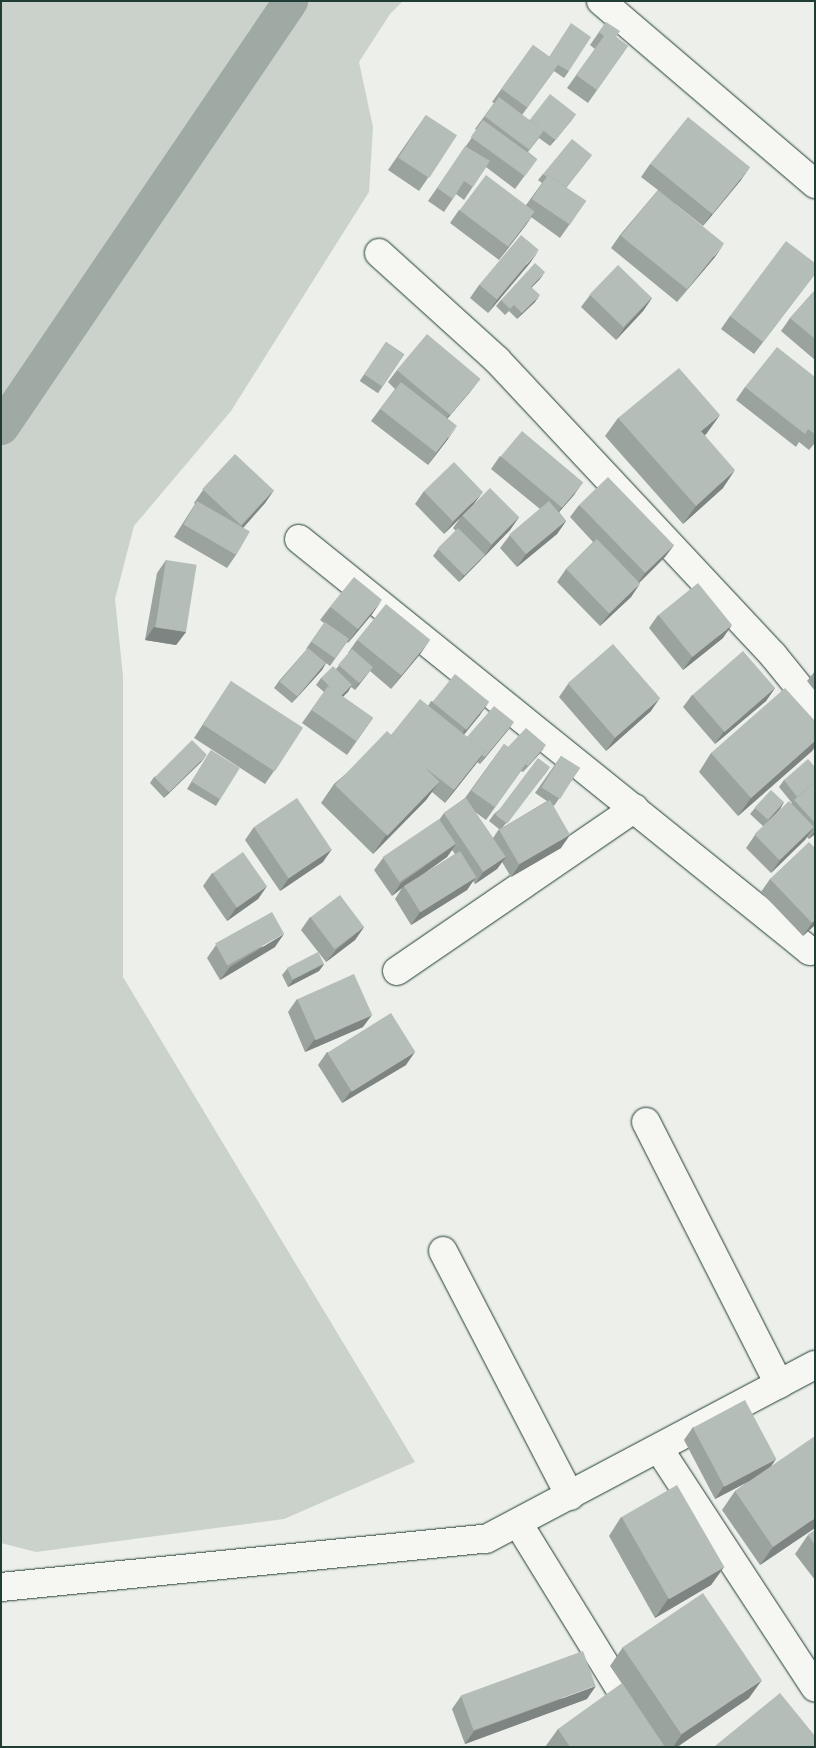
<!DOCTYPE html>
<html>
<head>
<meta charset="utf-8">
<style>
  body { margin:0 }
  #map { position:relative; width:816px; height:1748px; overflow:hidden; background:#edefea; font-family:"Shantell Sans",sans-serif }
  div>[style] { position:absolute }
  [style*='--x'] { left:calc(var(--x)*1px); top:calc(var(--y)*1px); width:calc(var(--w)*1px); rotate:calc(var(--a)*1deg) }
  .green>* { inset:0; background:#cbd2cc }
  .canal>* { height:35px; margin:-17.5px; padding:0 17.5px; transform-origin:17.5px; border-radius:17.5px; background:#9faaa4 }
  .roads { filter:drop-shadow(0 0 1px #1f3d34) drop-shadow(0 0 1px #1f3d34) }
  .street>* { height:28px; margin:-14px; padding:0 14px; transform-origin:14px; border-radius:14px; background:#f6f6f2 }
  .wall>* { inset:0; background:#9ba39e; transform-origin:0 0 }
  .shaded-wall>* { inset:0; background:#7e8481 }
  .building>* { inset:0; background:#b4bdb8; transform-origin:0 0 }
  span { translate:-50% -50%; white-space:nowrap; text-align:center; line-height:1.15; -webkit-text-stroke:4px #f6f6f2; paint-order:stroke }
  .frame { position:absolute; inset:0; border:2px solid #1f3d34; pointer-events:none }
</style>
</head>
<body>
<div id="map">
  <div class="green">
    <i style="clip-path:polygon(1px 1px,403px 1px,390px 14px,359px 62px,373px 127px,369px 192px,231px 411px,134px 526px,115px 599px,123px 676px,123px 977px,415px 1462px,284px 1519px,36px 1552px,1px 1543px)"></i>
  </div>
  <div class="canal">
    <i style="--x:1;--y:427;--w:515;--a:-55.85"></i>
  </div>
  <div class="roads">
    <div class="street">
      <i style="--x:601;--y:1;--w:282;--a:40.5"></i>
      <i style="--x:379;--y:253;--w:159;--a:42.2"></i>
      <i style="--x:497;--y:360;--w:404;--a:46.9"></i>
      <i style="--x:773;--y:655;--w:67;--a:51.1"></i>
      <i style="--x:299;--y:539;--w:656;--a:38.88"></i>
      <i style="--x:810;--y:951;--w:5;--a:-11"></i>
      <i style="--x:397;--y:971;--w:288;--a:-34.4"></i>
      <i style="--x:646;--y:1122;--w:294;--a:63.1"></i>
      <i style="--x:443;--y:1251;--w:276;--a:62.6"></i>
      <i style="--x:659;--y:1449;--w:285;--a:56.8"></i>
      <i style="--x:518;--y:1523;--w:263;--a:58.4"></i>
      <i style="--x:1;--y:1587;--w:487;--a:-5.7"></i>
      <i style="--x:486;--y:1539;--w:372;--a:-27.9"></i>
    </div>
  </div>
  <div class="wall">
    <i style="clip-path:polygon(606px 22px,616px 37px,628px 46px,588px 103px,567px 88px,595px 49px,590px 45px)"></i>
    <i style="clip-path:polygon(533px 45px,569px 71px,564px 78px,554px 71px,522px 115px,529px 120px,576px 114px,550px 146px,539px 138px,528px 152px,537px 159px,515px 189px,486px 167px,464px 200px,456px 194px,444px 212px,428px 201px,477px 130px,475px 129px,494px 103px,492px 102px)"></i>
    <i style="clip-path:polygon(426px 115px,428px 178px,419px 191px,388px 170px)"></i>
    <i style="clip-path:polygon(592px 155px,566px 188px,586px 201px,560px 238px,531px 217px,499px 260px,450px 223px,459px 210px,526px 205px,542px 183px,538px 180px,543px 174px)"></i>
    <i style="clip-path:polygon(650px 164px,741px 180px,703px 226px,674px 203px,715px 257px,677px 302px,611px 248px,620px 235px,658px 190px,641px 177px)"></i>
    <i style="clip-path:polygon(530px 263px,488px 313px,470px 298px,479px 285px)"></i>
    <i style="clip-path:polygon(815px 274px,754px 354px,721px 329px,730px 316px)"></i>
    <i style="clip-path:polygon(540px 279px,532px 287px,535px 302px,517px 319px,509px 311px,505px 315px,496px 306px,501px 300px)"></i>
    <i style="clip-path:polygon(815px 290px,815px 360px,781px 331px,790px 318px)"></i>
    <i style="clip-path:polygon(590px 295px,652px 298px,643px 311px,616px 340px,581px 307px)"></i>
    <i style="left:386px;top:342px;width:22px;height:47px;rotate:34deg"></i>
    <i style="clip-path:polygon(397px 370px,470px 392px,448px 418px,448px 439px,428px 465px,371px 421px,395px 389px,388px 382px)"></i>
    <i style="clip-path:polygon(815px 377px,815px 443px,809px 450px,799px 442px,796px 447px,736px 400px,745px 387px)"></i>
    <i style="clip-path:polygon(618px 418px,707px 433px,705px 435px,723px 488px,683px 524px,605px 436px)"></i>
    <i style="clip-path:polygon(500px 456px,574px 495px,559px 512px,566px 521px,557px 534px,517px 567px,500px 548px,510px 535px,540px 509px,491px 469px)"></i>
    <i style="clip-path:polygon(203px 490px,274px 490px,265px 503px,243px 528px,236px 555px,227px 568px,174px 537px,195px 504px,194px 503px)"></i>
    <i style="clip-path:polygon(424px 491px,474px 503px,519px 517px,510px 530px,459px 582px,433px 556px,438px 549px,456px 531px,453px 528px,461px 517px,444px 534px,415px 504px)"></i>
    <i style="clip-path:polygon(579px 505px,674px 545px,665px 557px,639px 583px,631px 597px,600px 626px,557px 582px,566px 569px,593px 542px,570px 517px)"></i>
    <i style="clip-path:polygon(166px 560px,186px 632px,176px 645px,145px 640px,157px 573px)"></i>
    <i style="clip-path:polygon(330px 607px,373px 613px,348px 643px,347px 642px,330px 666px,323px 661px,326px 663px,322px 670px,292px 703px,274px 688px,279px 681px,307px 649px,306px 649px,324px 623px,320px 620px)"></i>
    <i style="clip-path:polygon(658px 615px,723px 638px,683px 670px,649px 628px)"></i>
    <i style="clip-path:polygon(357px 640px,421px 653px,391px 689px,370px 671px,355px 690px,351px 687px,343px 697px,373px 718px,347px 755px,302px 723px,324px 692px,316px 685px,321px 678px,336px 669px,349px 653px,348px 653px)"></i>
    <i style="clip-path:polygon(815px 671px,815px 691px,807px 681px)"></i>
    <i style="clip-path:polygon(231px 681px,274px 771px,265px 784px,194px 738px)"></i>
    <i style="clip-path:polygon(568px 684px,651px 711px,606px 751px,559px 697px)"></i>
    <i style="clip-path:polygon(775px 688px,766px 701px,715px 744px,683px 707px,692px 695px)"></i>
    <i style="clip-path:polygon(431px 701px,480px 715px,464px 735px,467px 737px,509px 729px,480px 764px,477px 762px,445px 803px,432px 792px,426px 800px,373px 854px,321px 803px,334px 784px,391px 735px,428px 706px)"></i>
    <i style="clip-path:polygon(815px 721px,815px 747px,812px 751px,738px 816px,699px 772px,711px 753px)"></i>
    <i style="clip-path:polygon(evenodd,504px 744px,508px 747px,541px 752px,523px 772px,521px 771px,486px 820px,475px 812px,493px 838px,499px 829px,489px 821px,494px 814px,550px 767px,502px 828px,547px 801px,535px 793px,561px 756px,580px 768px,554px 806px,553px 805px,561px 848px,511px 877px,502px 862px,497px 869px,475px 884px,473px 881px,467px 890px,411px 925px,395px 899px,402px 888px,392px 896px,374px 870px,383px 858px,439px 820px,444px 813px,465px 798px,504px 744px,452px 850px,455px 854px,419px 877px,447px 857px,452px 850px)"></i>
    <i style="clip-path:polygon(211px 750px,220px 799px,216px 806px,187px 789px)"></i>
    <i style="clip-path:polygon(202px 761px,164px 798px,150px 783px,154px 777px)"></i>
    <i style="clip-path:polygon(815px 767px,815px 834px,809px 839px,807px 837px,771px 873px,746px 848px,755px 835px,764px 827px,750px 814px,755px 808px,784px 802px,780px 809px,764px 826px,792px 803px,779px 787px,784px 780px)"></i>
    <i style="clip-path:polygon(254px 827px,323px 862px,280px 891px,245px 840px)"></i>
    <i style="clip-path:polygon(815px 848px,815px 925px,803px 936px,761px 892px,770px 879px)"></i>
    <i style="clip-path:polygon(212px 873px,267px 886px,258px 899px,227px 921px,203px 886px)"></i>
    <i style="clip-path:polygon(310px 917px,364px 927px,355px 940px,326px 962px,301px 930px)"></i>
    <i style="clip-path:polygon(216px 945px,275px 947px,220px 980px,207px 958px)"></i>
    <i style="clip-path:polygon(324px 964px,319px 971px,288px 987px,282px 975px,287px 969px)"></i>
    <i style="clip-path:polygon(297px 999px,363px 1027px,305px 1052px,288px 1012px)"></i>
    <i style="clip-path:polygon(327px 1052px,406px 1065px,342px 1103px,318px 1065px)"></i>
    <i style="clip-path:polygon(693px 1427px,776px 1459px,771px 1466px,815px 1528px,760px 1565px,722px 1510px,735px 1491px,749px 1481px,715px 1499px,684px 1440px)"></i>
    <i style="clip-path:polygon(621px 1517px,724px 1567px,711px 1585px,655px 1618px,609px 1536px)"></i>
    <i style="clip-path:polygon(815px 1530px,815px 1580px,795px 1554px,808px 1535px)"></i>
    <i style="clip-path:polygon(623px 1647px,749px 1698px,677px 1747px,545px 1747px,558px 1729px,633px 1700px,610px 1666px)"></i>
    <i style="clip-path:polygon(461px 1696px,587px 1699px,465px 1744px,452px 1709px)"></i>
  </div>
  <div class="shaded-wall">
    <i style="clip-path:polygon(576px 114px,571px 121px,550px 146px,554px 140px)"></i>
    <i style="clip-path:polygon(750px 167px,741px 180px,703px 226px,712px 213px)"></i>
    <i style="clip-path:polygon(535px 212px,526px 225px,499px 260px,508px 247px)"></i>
    <i style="clip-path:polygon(724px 244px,715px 257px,677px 302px,687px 290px)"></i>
    <i style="clip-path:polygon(539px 250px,530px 263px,488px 313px,497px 300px)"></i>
    <i style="clip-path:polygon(545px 272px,540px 279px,526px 293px,531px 287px)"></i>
    <i style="clip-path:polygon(540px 295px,535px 302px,517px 319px,522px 313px)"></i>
    <i style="clip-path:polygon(652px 298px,643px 311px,616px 340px,625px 327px)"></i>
    <i style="clip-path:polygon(480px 379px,470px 392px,440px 427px,450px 414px)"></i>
    <i style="clip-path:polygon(720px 415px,707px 433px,688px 450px,701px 431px)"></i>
    <i style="clip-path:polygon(457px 426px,448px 439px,428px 465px,437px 452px)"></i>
    <i style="clip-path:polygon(735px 470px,723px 488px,683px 524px,696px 506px)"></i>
    <i style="clip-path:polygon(583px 482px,574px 495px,552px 520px,562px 507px)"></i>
    <i style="clip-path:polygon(274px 490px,265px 503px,233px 539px,242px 526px)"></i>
    <i style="clip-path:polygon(483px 492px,473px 505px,444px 534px,454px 521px)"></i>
    <i style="clip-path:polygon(519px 517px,510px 530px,483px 558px,492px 545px)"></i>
    <i style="clip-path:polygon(566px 521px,557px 534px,517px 567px,526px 554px)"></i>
    <i style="clip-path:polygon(674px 545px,665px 557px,636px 586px,645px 573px)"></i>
    <i style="clip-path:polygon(485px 555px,480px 561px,459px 582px,464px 575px)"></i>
    <i style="clip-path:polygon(640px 584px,631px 597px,600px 626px,609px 614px)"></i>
    <i style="clip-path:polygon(382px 600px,373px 613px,348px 643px,357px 630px)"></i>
    <i style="clip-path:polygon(732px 625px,723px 638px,683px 670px,692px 657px)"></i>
    <i style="clip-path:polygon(154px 627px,186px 632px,176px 645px,145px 640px)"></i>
    <i style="clip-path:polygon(430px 640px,421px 653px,391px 689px,401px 676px)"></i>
    <i style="clip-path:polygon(326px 663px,322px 670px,292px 703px,297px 697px)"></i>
    <i style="clip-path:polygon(373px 667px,368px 673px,355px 690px,359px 683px)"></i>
    <i style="clip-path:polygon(352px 685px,348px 692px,335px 704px,340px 697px)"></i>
    <i style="clip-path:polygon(775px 688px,766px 701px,715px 744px,724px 731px)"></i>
    <i style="clip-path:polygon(660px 698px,651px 711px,606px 751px,615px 738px)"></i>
    <i style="clip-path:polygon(489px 702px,480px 715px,456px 743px,465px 730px)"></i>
    <i style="clip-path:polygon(514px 722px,509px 729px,480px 764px,485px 757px)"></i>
    <i style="clip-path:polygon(815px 741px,815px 747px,812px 751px,738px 816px,751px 798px)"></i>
    <i style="clip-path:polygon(546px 745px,541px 752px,523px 772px,528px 766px)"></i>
    <i style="clip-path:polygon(485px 751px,476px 764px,445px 803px,454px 790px)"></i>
    <i style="clip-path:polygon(207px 755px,202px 761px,164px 798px,169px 792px)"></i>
    <i style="clip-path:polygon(550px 767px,545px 774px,500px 830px,505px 823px)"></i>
    <i style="clip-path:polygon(439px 782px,426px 800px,373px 854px,386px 835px)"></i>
    <i style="clip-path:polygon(784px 802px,780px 809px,764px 827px,769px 820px)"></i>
    <i style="clip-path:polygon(814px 827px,805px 840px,771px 873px,780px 860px)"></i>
    <i style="clip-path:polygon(815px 831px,815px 834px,809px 839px)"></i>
    <i style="clip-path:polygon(570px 835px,561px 848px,511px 877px,520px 864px)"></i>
    <i style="clip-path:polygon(456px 844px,447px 857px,405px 887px,404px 886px,402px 888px,392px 896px,401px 883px)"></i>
    <i style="clip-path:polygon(332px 849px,323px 862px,280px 891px,289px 878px)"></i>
    <i style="clip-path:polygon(506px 857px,497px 869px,475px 884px,484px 871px)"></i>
    <i style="clip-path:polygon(476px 877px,467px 890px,411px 925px,420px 912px)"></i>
    <i style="clip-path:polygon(267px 886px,258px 899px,227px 921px,236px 908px)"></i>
    <i style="clip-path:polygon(815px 920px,815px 925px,803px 936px,812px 923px)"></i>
    <i style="clip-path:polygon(364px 927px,355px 940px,326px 962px,336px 950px)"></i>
    <i style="clip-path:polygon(284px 934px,275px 947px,220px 980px,230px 967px)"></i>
    <i style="clip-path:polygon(324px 964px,319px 971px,288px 987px,293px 980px)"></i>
    <i style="clip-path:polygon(372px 1015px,363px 1027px,305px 1052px,314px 1040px)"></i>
    <i style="clip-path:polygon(415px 1052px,406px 1065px,342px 1103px,351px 1091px)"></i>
    <i style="clip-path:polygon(776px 1459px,767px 1472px,715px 1499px,724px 1486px)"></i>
    <i style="clip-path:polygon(815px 1518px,815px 1528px,760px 1565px,773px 1547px)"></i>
    <i style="clip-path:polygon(724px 1567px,711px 1585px,655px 1618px,668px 1599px)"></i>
    <i style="clip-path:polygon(762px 1680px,749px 1698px,677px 1747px,673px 1747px,682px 1734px)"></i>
    <i style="clip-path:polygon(596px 1686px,587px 1699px,465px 1744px,474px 1731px)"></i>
  </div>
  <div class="building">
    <i style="clip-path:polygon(606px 22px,620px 31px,616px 37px,628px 46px,597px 90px,576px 75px,604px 36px,599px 32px)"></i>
    <i style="clip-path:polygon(571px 23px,591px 37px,569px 71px,558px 65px,559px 64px,549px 57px)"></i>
    <i style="left:533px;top:45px;width:32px;height:54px;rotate:36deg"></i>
    <i style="left:550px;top:94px;width:33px;height:33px;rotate:38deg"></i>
    <i style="left:499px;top:97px;width:56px;height:24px;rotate:37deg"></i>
    <i style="left:426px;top:115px;width:37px;height:51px;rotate:33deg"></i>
    <i style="left:688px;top:117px;width:80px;height:60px;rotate:39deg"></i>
    <i style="left:483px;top:120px;width:67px;height:21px;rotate:36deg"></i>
    <i style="clip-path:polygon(572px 139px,592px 155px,566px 187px,548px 175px,547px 177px,543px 174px)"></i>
    <i style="clip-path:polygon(465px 146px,490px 161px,473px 187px,464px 181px,453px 199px,437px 188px)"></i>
    <i style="left:486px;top:175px;width:61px;height:44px;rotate:37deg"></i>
    <i style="left:548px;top:175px;width:46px;height:29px;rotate:34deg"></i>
    <i style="left:658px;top:190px;width:85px;height:59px;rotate:39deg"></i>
    <i style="left:521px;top:235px;width:23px;height:65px;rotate:40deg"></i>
    <i style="clip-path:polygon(786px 241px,815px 263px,815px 274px,763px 342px,730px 316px)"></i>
    <i style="clip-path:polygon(535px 263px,545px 272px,531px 287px,540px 295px,522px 313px,514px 305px,510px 309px,501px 300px)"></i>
    <i style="left:618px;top:265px;width:47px;height:41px;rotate:44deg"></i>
    <i style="clip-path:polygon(815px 290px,815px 339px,790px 318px)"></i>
    <i style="left:427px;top:334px;width:70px;height:47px;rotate:40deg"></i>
    <i style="left:386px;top:342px;width:22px;height:39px;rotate:34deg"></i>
    <i style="clip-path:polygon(777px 347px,815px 377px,815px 434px,808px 429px,805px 434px,745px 387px)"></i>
    <i style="clip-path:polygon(679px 368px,720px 415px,701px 431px,735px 470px,696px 506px,618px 418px)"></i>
    <i style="left:401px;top:382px;width:71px;height:34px;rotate:38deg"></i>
    <i style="left:522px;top:431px;width:80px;height:33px;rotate:40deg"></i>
    <i style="left:235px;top:454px;width:53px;height:48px;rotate:43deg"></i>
    <i style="left:454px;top:462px;width:42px;height:42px;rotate:46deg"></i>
    <i style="left:608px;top:477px;width:95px;height:40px;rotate:46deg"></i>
    <i style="left:490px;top:488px;width:41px;height:39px;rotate:45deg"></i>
    <i style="left:197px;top:501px;width:61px;height:27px;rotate:30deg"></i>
    <i style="left:549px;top:501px;width:26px;height:52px;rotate:50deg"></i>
    <i style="left:458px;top:528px;width:38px;height:29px;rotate:45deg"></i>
    <i style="left:597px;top:539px;width:62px;height:43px;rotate:46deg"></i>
    <i style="left:166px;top:560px;width:31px;height:68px;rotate:9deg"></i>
    <i style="left:354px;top:577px;width:36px;height:38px;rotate:39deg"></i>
    <i style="left:698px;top:583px;width:54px;height:51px;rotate:51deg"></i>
    <i style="left:386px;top:604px;width:57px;height:46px;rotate:39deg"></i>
    <i style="left:325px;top:622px;width:29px;height:24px;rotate:35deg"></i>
    <i style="left:613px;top:644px;width:72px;height:60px;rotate:49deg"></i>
    <i style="left:308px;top:648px;width:23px;height:44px;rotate:40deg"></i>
    <i style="left:352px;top:649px;width:28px;height:21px;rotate:41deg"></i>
    <i style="left:743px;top:651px;width:49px;height:67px;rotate:49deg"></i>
    <i style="clip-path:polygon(333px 666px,352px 685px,341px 696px,331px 688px,321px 678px)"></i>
    <i style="left:455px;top:674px;width:44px;height:36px;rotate:39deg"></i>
    <i style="left:231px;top:681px;width:86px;height:52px;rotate:33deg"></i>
    <i style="left:328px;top:686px;width:55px;height:29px;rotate:35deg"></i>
    <i style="clip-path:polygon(785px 688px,815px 721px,815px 741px,751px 798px,711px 753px)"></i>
    <i style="clip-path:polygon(420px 699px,485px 751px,454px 790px,419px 763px,391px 735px)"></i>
    <i style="clip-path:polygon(494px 706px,514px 722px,485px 757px,482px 755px,485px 751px,467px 737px)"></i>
    <i style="clip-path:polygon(526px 728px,546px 745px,528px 766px,525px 764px,528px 761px,508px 747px)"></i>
    <i style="left:387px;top:731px;width:73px;height:75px;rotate:44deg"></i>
    <i style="left:192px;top:740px;width:21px;height:53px;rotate:45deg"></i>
    <i style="left:504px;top:744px;width:29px;height:57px;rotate:35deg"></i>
    <i style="left:211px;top:750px;width:34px;height:37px;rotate:32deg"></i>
    <i style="left:561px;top:756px;width:22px;height:37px;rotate:32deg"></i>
    <i style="left:538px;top:758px;width:15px;height:71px;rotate:37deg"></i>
    <i style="clip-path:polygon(808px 759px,815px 767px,815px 782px,797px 797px,784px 780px)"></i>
    <i style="clip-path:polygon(815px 782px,815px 823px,794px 800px)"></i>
    <i style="left:771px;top:790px;width:18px;height:24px;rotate:43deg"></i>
    <i style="left:297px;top:798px;width:62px;height:52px;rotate:56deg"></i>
    <i style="left:466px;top:798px;width:71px;height:27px;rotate:56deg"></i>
    <i style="left:550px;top:800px;width:40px;height:59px;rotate:60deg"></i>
    <i style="left:789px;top:801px;width:36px;height:48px;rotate:46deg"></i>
    <i style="left:439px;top:819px;width:30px;height:68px;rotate:56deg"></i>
    <i style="clip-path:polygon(809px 842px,815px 848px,815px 920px,812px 923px,770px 879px)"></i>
    <i style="left:460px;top:851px;width:31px;height:66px;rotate:58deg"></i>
    <i style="left:243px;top:852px;width:42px;height:37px;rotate:55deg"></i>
    <i style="left:340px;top:895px;width:40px;height:37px;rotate:53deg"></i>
    <i style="left:272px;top:912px;width:25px;height:65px;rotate:61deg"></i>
    <i style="left:318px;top:952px;width:13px;height:35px;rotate:63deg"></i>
    <i style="left:354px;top:974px;width:45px;height:62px;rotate:66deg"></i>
    <i style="left:391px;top:1013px;width:46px;height:75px;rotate:58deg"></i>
    <i style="left:745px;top:1400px;width:67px;height:59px;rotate:62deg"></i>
    <i style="clip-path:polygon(815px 1436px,815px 1518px,773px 1547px,735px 1491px)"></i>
    <i style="left:677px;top:1485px;width:95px;height:64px;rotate:60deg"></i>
    <i style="clip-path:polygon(815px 1530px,815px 1545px,808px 1535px)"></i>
    <i style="left:703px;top:1593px;width:105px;height:97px;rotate:56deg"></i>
    <i style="left:583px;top:1651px;width:37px;height:130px;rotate:70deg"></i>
    <i style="clip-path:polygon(622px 1683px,665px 1747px,570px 1747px,558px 1729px)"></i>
    <i style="clip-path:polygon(780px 1693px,815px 1736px,815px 1747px,715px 1747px,715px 1746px)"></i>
  </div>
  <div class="frame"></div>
</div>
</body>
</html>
